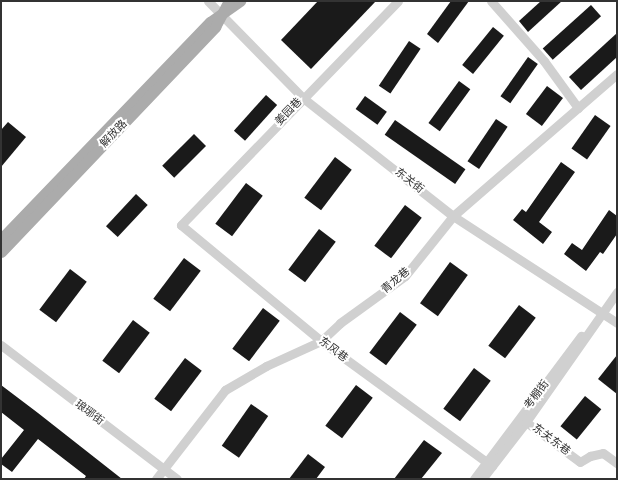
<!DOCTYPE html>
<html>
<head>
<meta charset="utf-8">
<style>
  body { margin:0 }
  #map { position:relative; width:618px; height:480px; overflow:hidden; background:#fff; font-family:Karla,"Noto Sans SC",sans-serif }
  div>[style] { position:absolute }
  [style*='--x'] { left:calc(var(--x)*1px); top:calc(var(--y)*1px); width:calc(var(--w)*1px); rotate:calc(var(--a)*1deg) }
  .building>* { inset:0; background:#1a1a1a; transform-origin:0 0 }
  .minor>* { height:9px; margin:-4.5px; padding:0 4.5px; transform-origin:4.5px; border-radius:4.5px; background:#d0d0d0 }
  .major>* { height:11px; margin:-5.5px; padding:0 5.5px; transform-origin:5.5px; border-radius:5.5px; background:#ababab }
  span { translate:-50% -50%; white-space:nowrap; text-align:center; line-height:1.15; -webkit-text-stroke:4px #fff; paint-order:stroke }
  .street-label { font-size:11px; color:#333 }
  .frame { position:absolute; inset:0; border:2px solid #333; pointer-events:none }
</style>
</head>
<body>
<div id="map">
  <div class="building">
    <i style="clip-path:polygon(318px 1px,376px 1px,311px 69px,281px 40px)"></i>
    <i style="clip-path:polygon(451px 1px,469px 1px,438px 43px,427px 34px)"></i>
    <i style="clip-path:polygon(541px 1px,562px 1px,528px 32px,519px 21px)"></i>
    <i style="left:591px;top:5px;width:15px;height:65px;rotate:48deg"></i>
    <i style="left:493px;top:27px;width:14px;height:49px;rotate:39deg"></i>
    <i style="clip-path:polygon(617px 33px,617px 57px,581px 90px,569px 77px)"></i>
    <i style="left:409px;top:41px;width:14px;height:54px;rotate:34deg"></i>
    <i style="left:528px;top:57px;width:12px;height:48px;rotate:35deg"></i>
    <i style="left:459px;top:81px;width:14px;height:52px;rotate:36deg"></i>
    <i style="left:547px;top:86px;width:20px;height:35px;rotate:37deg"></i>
    <i style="left:266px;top:95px;width:15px;height:48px;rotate:42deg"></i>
    <i style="left:365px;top:96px;width:27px;height:16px;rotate:36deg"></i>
    <i style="left:595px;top:115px;width:19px;height:41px;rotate:35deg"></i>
    <i style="left:496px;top:119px;width:14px;height:51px;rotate:34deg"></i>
    <i style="left:395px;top:120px;width:86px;height:18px;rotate:35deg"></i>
    <i style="clip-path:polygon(8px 122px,26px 137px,1px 167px,1px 130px)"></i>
    <i style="left:194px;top:134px;width:17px;height:45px;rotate:45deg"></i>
    <i style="left:335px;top:157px;width:21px;height:51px;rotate:37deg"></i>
    <i style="clip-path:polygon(561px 162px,575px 172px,539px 222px,552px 232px,543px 244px,513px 220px,522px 209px,526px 212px)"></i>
    <i style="left:246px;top:183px;width:21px;height:51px;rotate:37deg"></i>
    <i style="left:136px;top:194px;width:16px;height:44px;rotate:43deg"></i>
    <i style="left:405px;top:205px;width:21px;height:51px;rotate:37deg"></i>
    <i style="clip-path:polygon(609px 210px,617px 216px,617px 234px,603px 254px,600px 252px,586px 271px,564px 254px,572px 243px,582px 250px)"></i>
    <i style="left:319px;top:229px;width:21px;height:51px;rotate:37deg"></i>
    <i style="left:184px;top:258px;width:21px;height:51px;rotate:37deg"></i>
    <i style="left:450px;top:262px;width:22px;height:51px;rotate:36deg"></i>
    <i style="left:70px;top:269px;width:21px;height:51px;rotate:37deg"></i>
    <i style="left:519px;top:305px;width:21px;height:51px;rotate:37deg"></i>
    <i style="left:263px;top:308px;width:21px;height:51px;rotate:37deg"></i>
    <i style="left:400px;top:312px;width:21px;height:51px;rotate:37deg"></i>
    <i style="left:133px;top:320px;width:21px;height:51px;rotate:37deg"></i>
    <i style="clip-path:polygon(617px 355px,617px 394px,598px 379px)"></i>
    <i style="left:185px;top:358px;width:21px;height:51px;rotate:37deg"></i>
    <i style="left:474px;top:368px;width:21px;height:51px;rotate:37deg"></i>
    <i style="clip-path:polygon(1px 385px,38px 413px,122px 479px,84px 479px,86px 476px,38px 439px,12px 472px,1px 464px,1px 459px,24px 430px,1px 412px)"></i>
    <i style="left:356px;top:385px;width:21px;height:51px;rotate:37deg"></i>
    <i style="left:585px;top:396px;width:21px;height:39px;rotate:39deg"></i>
    <i style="left:251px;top:404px;width:21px;height:51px;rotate:35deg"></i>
    <i style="clip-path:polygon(424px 440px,442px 453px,421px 479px,394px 479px)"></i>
    <i style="clip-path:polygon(308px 454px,325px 467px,316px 479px,289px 479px)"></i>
  </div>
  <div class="minor">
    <i style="--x:208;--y:1;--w:136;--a:45.6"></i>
    <i style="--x:303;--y:98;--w:191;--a:38.2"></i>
    <i style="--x:453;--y:216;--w:196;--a:33.1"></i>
    <i style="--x:398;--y:1;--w:312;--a:134.1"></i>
    <i style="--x:181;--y:225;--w:182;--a:39.6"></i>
    <i style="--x:321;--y:341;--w:212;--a:36.2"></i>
    <i style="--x:491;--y:1;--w:80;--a:48.5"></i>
    <i style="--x:544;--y:61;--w:58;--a:54.1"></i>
    <i style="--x:1;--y:345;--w:221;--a:37.3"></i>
    <i style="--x:526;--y:422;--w:67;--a:36.5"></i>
    <i style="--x:580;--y:462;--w:12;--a:-31"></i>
    <i style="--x:590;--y:456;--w:13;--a:-13"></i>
    <i style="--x:603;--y:453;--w:17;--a:36"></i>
    <i style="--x:156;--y:479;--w:113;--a:-52.2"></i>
    <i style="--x:225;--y:390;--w:48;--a:-30.3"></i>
    <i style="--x:266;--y:366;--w:60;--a:-24.4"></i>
    <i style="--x:321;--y:341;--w:26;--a:-43"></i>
    <i style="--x:340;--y:323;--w:80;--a:-35.9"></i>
    <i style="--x:405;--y:276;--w:77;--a:-51.3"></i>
    <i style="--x:453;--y:216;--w:217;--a:-40.9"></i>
    <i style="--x:474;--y:479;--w:179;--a:-53.2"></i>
    <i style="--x:482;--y:479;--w:72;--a:-52.3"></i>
    <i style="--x:526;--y:422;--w:159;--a:-55"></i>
  </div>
  <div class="major">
    <i style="--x:1;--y:239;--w:301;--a:-46.1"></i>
    <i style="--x:210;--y:22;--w:37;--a:-35"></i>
    <i style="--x:1;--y:252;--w:311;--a:-46.4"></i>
    <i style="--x:215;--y:27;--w:30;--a:-62"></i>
  </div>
  <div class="street-label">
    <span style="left:289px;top:112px;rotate:-46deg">姜园巷</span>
    <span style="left:114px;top:134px;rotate:-46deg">解放路</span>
    <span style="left:409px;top:181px;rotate:38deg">东关街</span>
    <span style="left:396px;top:281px;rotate:-40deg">青龙巷</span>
    <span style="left:333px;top:350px;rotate:37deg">东风巷</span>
    <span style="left:537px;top:395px;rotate:-53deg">考棚街</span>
    <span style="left:89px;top:413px;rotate:37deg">琅琊街</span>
    <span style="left:551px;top:440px;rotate:37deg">东关东巷</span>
  </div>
  <div class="frame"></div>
</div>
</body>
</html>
